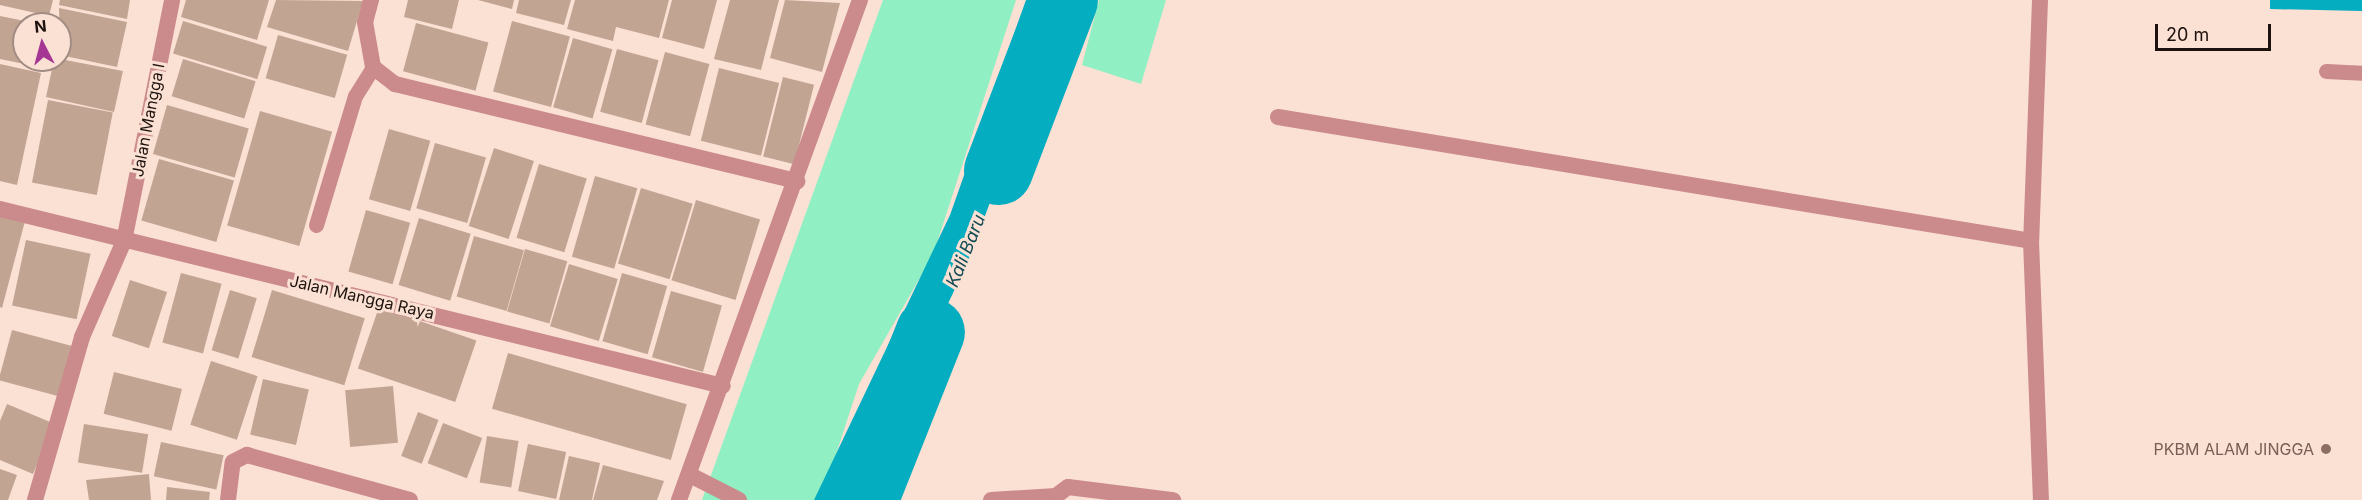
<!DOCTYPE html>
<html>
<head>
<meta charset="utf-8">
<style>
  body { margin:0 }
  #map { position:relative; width:2362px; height:500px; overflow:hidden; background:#fbe0d4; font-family:Inter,sans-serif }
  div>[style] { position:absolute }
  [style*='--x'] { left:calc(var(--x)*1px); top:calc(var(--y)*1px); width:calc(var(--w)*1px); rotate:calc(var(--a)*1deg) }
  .green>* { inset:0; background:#90f0c4 }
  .water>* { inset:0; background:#05adc0 }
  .river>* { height:69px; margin:-34.5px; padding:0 34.5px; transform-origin:34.5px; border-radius:34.5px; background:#05adc0 }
  .building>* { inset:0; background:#c2a493; transform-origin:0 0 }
  .service>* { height:15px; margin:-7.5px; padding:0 7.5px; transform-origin:7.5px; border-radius:7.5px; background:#cb8a8b }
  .minor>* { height:16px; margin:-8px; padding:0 8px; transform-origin:8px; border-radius:8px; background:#cb8a8b }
  .dots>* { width:16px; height:16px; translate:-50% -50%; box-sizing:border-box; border:3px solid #fbe0d4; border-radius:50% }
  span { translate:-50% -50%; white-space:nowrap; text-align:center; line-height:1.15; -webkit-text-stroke:6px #fbe0d4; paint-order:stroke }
  .street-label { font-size:16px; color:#1c110c }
  .education-label { font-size:16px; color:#785e54 }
  .right { translate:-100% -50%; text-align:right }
  .water-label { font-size:18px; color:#124c55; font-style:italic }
  .north { position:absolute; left:12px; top:12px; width:60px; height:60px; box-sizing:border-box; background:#fbe0d4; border:2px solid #a28d84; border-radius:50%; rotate:354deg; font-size:16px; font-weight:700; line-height:24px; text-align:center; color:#1c110c }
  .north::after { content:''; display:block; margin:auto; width:21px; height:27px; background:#a63693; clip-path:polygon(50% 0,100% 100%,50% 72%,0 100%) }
  .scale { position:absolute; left:2155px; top:24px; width:116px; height:27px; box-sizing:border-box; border:3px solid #1c110c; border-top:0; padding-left:8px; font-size:18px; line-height:21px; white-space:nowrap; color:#1c110c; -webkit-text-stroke:4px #fbe0d4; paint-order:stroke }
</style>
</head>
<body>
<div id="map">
  <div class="green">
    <i style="clip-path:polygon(883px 0,1016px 0,933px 255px,859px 384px,821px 500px,702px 500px)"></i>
    <i style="clip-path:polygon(1099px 0,1166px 0,1141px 84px,1082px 65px)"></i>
  </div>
  <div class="water">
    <i style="clip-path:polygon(1026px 0,1066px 0,968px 261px,856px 500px,814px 500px,950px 215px)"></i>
    <i style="clip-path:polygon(2270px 0,2362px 0,2362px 11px,2270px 9px)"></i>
  </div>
  <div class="river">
    <i style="--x:998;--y:170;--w:182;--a:-69.1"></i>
    <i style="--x:863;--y:500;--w:181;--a:-68.3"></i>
  </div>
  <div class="building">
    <i style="clip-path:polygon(0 0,53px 0,49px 16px,0 5px)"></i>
    <i style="clip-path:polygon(60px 0,130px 0,127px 19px,59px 5px)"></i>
    <i style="clip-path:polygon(186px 0,269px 0,257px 40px,181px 17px)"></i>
    <i style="clip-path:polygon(276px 0,363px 1px,348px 51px,267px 27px)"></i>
    <i style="clip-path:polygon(408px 0,459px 0,452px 29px,404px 17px)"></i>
    <i style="clip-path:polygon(478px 0,514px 0,512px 9px)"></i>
    <i style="clip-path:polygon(519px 0,571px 0,564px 25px,516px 13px)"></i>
    <i style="clip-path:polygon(575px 0,669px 0,659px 38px,616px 27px,613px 41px,567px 29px)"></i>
    <i style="clip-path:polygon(672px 0,717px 0,704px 49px,662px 38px)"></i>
    <i style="clip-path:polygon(730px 0,779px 0,761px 70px,714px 59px)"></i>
    <i style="clip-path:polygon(785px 0,840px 3px,822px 72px,770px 58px)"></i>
    <i style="clip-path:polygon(59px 8px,127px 22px,117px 67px,60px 55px)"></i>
    <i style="clip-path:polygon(0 16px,35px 23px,24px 24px,24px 60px,41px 60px,39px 67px,0 59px)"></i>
    <i style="left:183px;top:21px;width:88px;height:34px;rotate:17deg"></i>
    <i style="left:512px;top:21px;width:60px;height:73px;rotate:15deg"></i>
    <i style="left:416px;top:23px;width:75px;height:50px;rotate:15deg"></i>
    <i style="left:278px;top:35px;width:72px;height:45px;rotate:16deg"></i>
    <i style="left:573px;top:38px;width:41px;height:72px;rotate:16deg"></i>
    <i style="left:617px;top:49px;width:43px;height:65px;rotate:15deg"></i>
    <i style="left:665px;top:52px;width:46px;height:75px;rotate:15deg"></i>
    <i style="clip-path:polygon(60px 59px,123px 71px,114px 112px,46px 97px,54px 60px)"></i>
    <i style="left:183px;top:59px;width:76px;height:39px;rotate:17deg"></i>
    <i style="clip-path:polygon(0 64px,41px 73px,17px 185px,0 181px)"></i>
    <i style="left:719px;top:68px;width:62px;height:75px;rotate:14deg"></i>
    <i style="left:783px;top:77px;width:32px;height:82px;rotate:14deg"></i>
    <i style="left:48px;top:100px;width:66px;height:84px;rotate:11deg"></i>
    <i style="left:167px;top:105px;width:85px;height:51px;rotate:16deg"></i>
    <i style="left:260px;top:111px;width:75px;height:119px;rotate:16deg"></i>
    <i style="left:389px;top:129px;width:43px;height:73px;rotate:16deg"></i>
    <i style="left:435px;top:143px;width:53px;height:68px;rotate:16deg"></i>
    <i style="left:494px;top:148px;width:42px;height:82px;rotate:18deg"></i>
    <i style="left:159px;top:159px;width:78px;height:64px;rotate:16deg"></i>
    <i style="left:539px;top:164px;width:50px;height:77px;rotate:17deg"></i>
    <i style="left:595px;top:176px;width:44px;height:84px;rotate:16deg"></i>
    <i style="left:641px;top:188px;width:54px;height:79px;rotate:17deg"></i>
    <i style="left:696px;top:200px;width:67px;height:84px;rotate:17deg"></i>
    <i style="left:366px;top:210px;width:46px;height:64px;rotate:16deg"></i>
    <i style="clip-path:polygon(0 215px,25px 221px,2px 308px,0 307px)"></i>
    <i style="left:419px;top:218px;width:54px;height:70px;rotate:17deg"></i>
    <i style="left:474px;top:236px;width:52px;height:63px;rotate:16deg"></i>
    <i style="left:26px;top:240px;width:66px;height:67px;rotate:12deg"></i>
    <i style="left:525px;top:249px;width:44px;height:65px;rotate:16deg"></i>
    <i style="left:569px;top:264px;width:51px;height:65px;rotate:17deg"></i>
    <i style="left:181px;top:273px;width:42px;height:72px;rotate:15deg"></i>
    <i style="left:622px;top:273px;width:47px;height:71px;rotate:16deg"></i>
    <i style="left:130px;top:280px;width:39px;height:59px;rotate:18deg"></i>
    <i style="left:230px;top:290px;width:28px;height:63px;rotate:17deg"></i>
    <i style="left:272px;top:290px;width:97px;height:70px;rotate:17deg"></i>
    <i style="left:671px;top:291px;width:53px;height:69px;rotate:16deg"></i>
    <i style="left:379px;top:307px;width:103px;height:65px;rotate:19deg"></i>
    <i style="left:12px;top:330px;width:65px;height:52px;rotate:15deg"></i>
    <i style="left:508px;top:353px;width:186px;height:58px;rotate:16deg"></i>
    <i style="left:211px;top:361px;width:49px;height:67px;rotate:18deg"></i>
    <i style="left:114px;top:372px;width:70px;height:43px;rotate:14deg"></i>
    <i style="left:263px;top:379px;width:47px;height:57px;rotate:13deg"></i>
    <i style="left:393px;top:386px;width:57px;height:48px;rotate:85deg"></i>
    <i style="clip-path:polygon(7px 404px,55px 424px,33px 474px,0 460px,0 421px)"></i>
    <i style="left:418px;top:412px;width:22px;height:47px;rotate:21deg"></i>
    <i style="left:443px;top:423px;width:42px;height:43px;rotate:21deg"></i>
    <i style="left:84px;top:424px;width:65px;height:39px;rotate:9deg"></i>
    <i style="left:487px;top:436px;width:32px;height:47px;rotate:9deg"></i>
    <i style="left:161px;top:442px;width:64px;height:35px;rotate:12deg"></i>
    <i style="left:528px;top:444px;width:39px;height:48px;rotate:12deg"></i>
    <i style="clip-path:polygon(569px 456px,600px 463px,592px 500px,559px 500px)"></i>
    <i style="clip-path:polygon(603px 465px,664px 481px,657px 500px,593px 500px)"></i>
    <i style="clip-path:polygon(0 469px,17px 475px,8px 500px,0 500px)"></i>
    <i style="clip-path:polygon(149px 474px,151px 500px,89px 500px,86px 480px)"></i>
    <i style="clip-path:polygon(167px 487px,210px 492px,209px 500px,166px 500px)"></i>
  </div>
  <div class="service">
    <i style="--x:2326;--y:71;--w:36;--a:3"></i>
    <i style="--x:316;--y:225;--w:135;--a:-73.2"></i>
    <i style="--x:355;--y:96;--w:34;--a:-58"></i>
  </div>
  <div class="minor">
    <i style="--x:371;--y:0;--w:23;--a:105"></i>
    <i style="--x:365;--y:22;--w:46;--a:79.9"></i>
    <i style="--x:373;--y:67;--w:28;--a:38"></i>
    <i style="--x:395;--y:84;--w:414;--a:13.6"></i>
    <i style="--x:2040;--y:0;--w:241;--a:92.1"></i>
    <i style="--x:2031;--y:241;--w:259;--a:87.8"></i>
    <i style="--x:1278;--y:117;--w:763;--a:9.35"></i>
    <i style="--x:0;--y:209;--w:744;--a:13.76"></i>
    <i style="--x:690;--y:475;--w:55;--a:27"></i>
    <i style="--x:35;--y:500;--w:170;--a:-73.9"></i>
    <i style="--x:82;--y:337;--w:105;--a:-66.4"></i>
    <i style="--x:124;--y:241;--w:246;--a:-78.7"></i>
    <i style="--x:228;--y:500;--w:38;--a:-83"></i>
    <i style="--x:233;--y:462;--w:16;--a:-27"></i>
    <i style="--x:247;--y:455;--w:169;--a:15.4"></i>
    <i style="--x:679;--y:500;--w:532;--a:-70.1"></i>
    <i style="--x:991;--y:500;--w:65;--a:-3.5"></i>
    <i style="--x:1056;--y:496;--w:15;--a:-37"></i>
    <i style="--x:1068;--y:487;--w:106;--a:7.1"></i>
  </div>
  <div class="dots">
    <i style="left:2326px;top:449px;background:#8d6e63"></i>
  </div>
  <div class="street-label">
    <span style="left:148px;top:120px;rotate:-79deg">Jalan Mangga I</span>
    <span style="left:362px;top:297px;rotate:13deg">Jalan Mangga Raya</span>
  </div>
  <div class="education-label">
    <span class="right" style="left:2314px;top:449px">PKBM ALAM JINGGA</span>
  </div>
  <div class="water-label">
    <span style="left:966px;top:251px;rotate:-68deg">Kali Baru</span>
  </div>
  <div class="north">N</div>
  <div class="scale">20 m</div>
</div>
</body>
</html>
